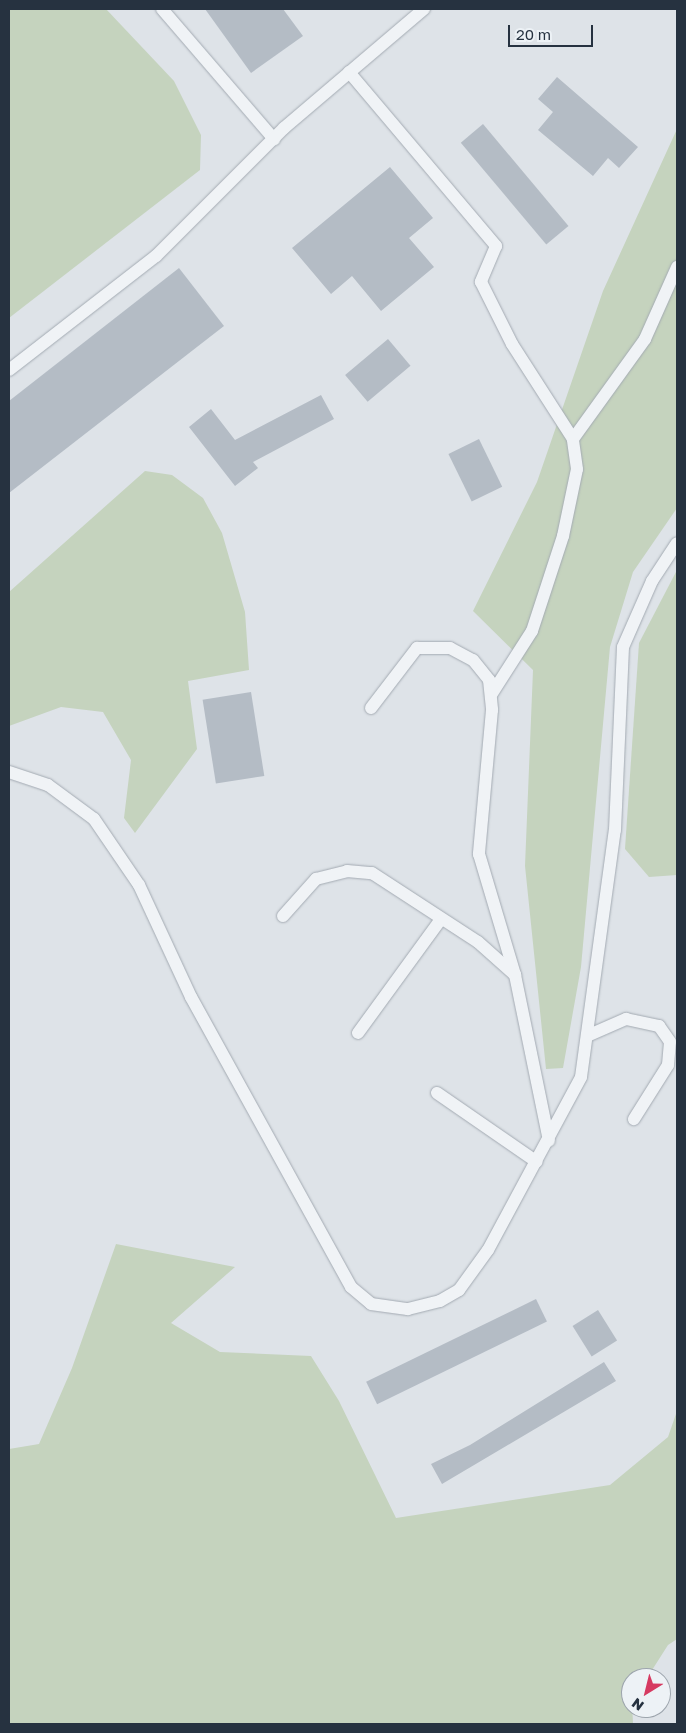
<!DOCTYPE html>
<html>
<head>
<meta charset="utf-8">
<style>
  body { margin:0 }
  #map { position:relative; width:686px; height:1733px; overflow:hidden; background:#dee3e8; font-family:"Golos Text",sans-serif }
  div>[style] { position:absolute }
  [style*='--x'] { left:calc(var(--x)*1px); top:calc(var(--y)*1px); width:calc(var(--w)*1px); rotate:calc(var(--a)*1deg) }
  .green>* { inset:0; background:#c5d3be }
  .building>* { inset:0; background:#b4bcc5; transform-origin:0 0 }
  .roads { filter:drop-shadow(0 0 1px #a3aab2) drop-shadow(0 0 1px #a3aab2) }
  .service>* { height:12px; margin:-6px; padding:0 6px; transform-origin:6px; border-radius:6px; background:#f0f3f6 }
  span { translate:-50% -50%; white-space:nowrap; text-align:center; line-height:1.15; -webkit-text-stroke:4px #edf2f6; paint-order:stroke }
  .frame { position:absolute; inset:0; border:10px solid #263240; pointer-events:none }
  .north { position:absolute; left:621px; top:1668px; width:50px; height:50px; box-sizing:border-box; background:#edf2f6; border:1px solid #9da5ad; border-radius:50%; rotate:216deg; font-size:14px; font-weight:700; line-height:20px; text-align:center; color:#263240 }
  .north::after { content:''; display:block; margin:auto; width:18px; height:22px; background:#d63a61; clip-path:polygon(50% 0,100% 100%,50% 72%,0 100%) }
  .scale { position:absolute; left:508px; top:25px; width:85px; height:22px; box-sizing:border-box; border:2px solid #263240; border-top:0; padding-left:6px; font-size:15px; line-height:18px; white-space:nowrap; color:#263240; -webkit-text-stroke:4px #edf2f6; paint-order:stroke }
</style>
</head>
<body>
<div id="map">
  <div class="green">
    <i style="clip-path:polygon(9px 9px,106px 9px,174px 81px,201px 135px,200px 170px,9px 318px)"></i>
    <i style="clip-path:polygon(677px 129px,677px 508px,633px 572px,610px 647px,581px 967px,563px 1068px,546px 1069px,525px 866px,533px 670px,473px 611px,537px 482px,603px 291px)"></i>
    <i style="clip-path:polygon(145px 471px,172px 475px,203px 498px,222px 533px,245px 612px,249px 670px,188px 681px,197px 749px,135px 833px,124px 818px,131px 760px,103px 712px,61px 707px,9px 726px,9px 592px)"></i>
    <i style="clip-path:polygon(677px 570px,677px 875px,649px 877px,625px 849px,639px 643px)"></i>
    <i style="clip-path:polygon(116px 1244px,235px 1267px,171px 1323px,220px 1352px,311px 1356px,339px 1401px,396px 1518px,610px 1485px,668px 1437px,677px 1411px,677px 1639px,668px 1645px,647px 1678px,631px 1678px,633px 1724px,9px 1724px,9px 1449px,39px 1444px,72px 1368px)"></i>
  </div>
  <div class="building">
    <i style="clip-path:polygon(205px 9px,283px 9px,303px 36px,251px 73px)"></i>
    <i style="clip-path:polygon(557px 77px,638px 147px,619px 168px,608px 158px,593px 176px,538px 130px,553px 112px,538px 99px)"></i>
    <i style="left:483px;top:124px;width:133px;height:29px;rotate:50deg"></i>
    <i style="clip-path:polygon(390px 167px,433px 218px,409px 238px,434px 267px,381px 311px,352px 276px,331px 294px,292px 248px)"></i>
    <i style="clip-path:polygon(179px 268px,224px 326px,9px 493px,9px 401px)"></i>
    <i style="left:388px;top:339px;width:35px;height:56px;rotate:50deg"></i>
    <i style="clip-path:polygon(321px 395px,334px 419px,253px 462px,258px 468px,235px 486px,189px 427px,211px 409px,235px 440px)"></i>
    <i style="left:479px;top:439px;width:53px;height:34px;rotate:64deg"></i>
    <i style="left:251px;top:692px;width:85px;height:49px;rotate:81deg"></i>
    <i style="left:536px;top:1299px;width:25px;height:189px;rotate:64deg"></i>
    <i style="left:598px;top:1310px;width:36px;height:30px;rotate:58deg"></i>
    <i style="clip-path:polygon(604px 1362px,616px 1381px,442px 1484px,431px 1464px,470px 1445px)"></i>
  </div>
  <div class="roads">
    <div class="service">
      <i style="--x:162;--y:9;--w:172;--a:49.3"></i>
      <i style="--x:349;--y:72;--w:228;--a:49.8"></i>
      <i style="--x:496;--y:246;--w:39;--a:113"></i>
      <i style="--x:481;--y:282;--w:69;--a:63.4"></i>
      <i style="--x:512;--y:344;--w:113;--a:57.3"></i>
      <i style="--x:9;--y:370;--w:186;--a:-37.8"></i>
      <i style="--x:156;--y:256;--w:181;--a:-45"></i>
      <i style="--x:284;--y:128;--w:184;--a:-40.4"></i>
      <i style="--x:491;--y:695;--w:76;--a:-57.4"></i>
      <i style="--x:532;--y:631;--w:100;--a:-71.9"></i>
      <i style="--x:563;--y:536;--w:68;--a:-78.2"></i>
      <i style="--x:577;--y:469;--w:30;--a:-98"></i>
      <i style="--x:573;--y:439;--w:123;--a:-54.2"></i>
      <i style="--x:645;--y:339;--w:79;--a:-66"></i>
      <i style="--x:371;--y:708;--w:76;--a:-52.5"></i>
      <i style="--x:417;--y:648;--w:33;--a:0"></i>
      <i style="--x:450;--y:648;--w:26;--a:28"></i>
      <i style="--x:473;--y:660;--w:26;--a:51"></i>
      <i style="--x:489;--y:680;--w:30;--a:84"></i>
      <i style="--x:492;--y:710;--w:145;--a:95.2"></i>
      <i style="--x:479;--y:854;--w:126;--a:73.4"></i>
      <i style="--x:515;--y:975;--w:169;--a:78.4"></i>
      <i style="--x:9;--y:772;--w:41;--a:18.4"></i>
      <i style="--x:48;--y:785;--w:57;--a:36.5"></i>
      <i style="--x:94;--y:819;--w:80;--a:55.7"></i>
      <i style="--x:139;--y:885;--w:123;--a:65.1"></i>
      <i style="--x:191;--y:997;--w:331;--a:61.1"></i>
      <i style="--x:351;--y:1287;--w:26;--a:40"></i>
      <i style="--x:371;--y:1304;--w:37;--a:8"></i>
      <i style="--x:408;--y:1309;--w:33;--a:-14"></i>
      <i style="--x:440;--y:1301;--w:22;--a:-30"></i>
      <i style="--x:459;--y:1290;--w:49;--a:-54.1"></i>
      <i style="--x:488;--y:1250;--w:196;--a:-61.7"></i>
      <i style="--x:581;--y:1077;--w:249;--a:-82.2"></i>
      <i style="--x:615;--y:830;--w:183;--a:-87.5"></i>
      <i style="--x:623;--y:647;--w:72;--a:-66.3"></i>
      <i style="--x:652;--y:581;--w:45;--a:-56.7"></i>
      <i style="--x:283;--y:916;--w:50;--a:-48.3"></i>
      <i style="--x:316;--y:879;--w:32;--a:-14"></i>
      <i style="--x:347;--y:871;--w:25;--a:5"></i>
      <i style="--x:372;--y:873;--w:126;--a:33.1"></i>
      <i style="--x:478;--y:942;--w:50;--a:41.7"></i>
      <i style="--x:358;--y:1033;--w:141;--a:-53.9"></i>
      <i style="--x:587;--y:1036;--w:43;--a:-23.6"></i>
      <i style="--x:626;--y:1019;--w:34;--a:12"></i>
      <i style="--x:659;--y:1026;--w:19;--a:55"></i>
      <i style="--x:670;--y:1042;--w:23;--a:95"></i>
      <i style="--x:668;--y:1065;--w:64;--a:122.2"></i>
      <i style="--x:437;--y:1093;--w:121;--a:34.6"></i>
    </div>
  </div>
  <div class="frame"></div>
  <div class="north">N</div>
  <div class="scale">20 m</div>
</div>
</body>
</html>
